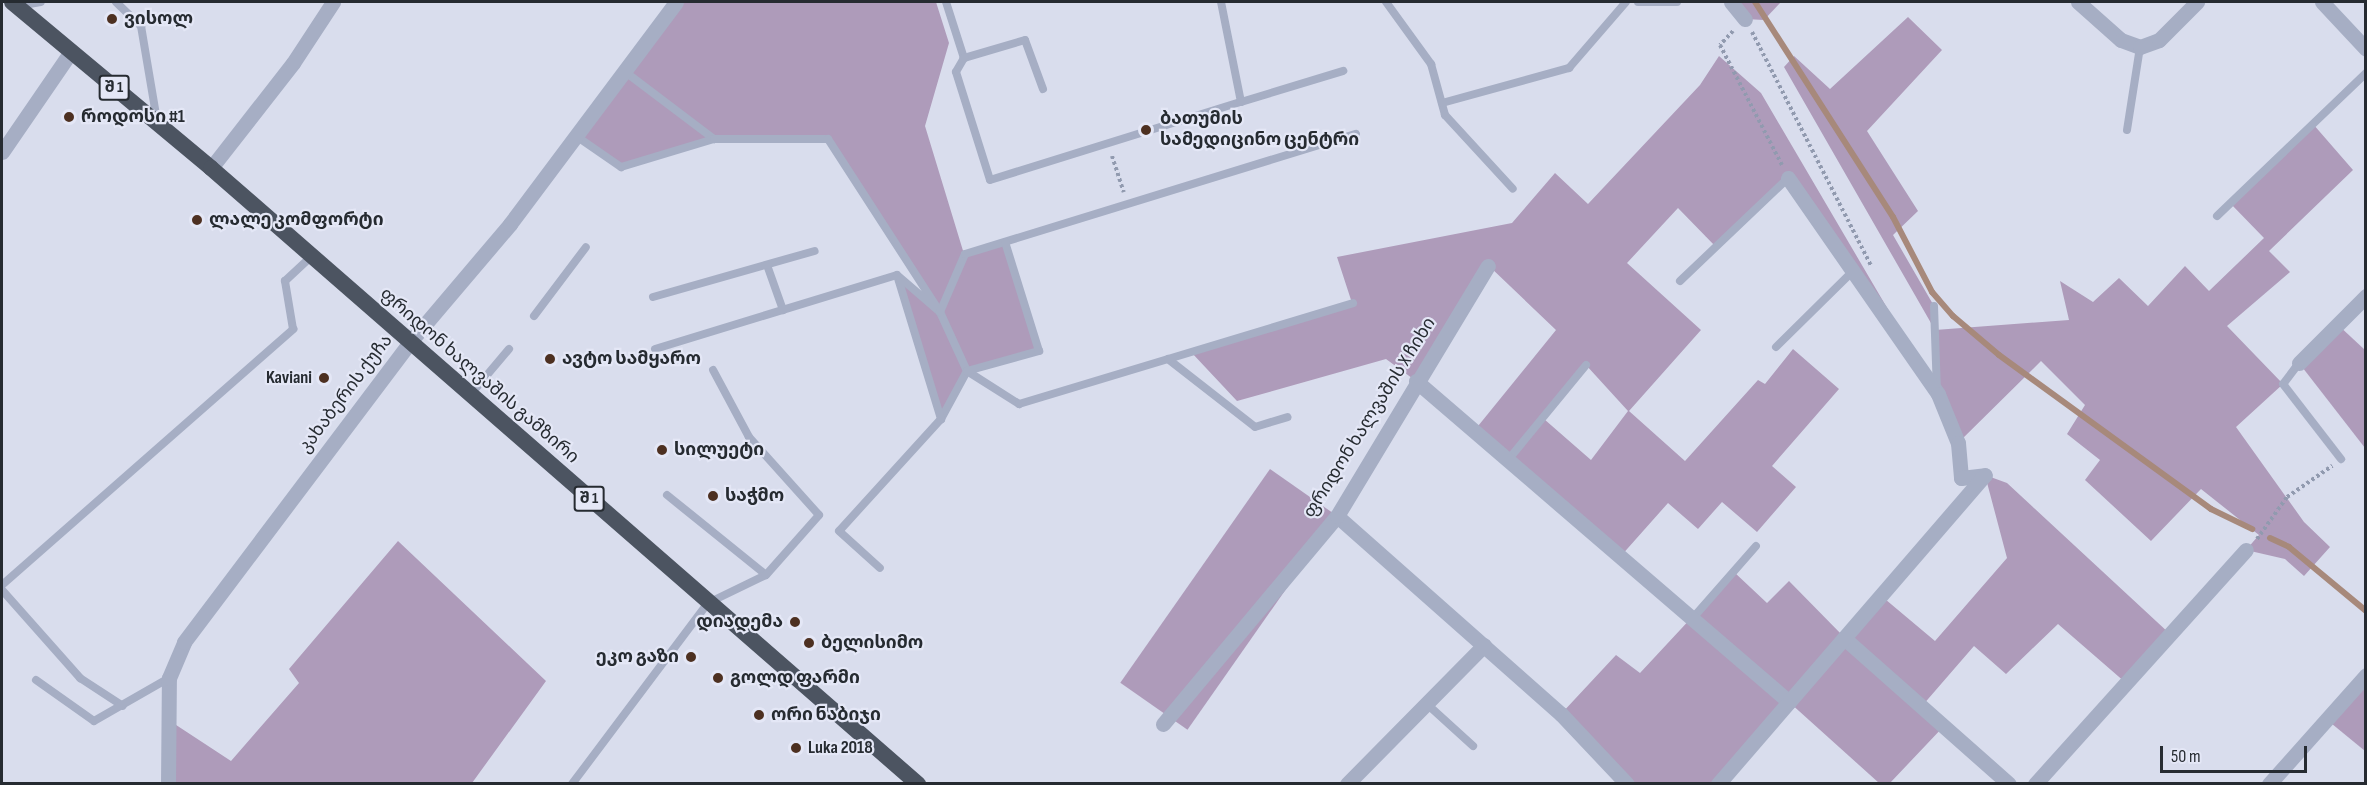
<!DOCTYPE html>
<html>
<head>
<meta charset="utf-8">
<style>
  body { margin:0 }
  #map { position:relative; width:2367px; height:785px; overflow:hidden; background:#d9dded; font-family:"Sofia Sans Condensed","Noto Sans Georgian",sans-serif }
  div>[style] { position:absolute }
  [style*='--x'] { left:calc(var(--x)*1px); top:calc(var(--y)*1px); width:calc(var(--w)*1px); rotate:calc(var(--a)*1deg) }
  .green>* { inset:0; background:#ae9bba; transform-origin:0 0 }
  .stream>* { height:6px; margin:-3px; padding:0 3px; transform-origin:3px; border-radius:3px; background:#a7897b }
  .path>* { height:4px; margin-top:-2px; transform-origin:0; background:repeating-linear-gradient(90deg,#919aaf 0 3px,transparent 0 6px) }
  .service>* { height:8px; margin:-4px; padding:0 4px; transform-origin:4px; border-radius:4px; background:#a6aec4 }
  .minor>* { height:15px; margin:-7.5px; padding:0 7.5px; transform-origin:7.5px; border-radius:7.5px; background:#a6aec4 }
  .trunk>* { height:16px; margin:-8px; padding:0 8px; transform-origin:8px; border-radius:8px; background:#4c5461 }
  .dots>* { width:16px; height:16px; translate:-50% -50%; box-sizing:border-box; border:3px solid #e4e7f6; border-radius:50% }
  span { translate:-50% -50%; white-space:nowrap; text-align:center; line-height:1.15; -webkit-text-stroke:4.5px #e4e7f6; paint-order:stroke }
  .shield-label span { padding:2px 4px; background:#e4e7f6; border:2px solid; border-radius:4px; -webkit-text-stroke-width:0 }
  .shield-label { font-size:16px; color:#262b31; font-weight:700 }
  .poi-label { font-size:18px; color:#262b31; font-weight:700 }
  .left { translate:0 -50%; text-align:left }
  .right { translate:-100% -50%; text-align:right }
  .street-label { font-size:18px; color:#262b31 }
  .frame { position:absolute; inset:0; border:3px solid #262b31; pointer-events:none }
  .scale { position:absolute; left:2160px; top:746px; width:147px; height:27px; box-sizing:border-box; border:3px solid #262b31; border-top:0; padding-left:8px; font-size:18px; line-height:21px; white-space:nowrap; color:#262b31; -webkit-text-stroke:4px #e4e7f6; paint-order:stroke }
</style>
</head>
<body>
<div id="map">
  <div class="green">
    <i style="clip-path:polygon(676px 2px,936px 2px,949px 43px,925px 126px,964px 254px,1005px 242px,1039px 351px,967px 371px,941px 419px,897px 275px,938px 310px,828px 139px,714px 139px,621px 167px,576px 136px)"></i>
    <i style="clip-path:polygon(1731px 2px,1781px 2px,1764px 20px,1745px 19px)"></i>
    <i style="clip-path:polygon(evenodd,1908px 17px,1942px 50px,1867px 131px,1918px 211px,1893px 235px,1934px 306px,1935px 330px,2069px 320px,2060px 281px,2093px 302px,2119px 278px,2148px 306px,2185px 266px,2209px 291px,2264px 238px,2230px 203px,2313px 124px,2353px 170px,2269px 251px,2290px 272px,2227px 326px,2283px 384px,2236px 427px,2304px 522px,2330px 547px,2304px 576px,2285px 559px,2246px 550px,2259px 535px,2201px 489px,2151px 541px,2085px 480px,2100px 460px,2067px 434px,2085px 405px,2041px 361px,1958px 443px,1938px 394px,1788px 178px,1716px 247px,1678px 208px,1627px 263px,1701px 330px,1629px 411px,1685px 461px,1758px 380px,1765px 384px,1793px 349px,1839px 389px,1772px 466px,1796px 487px,1757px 532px,1722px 502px,1698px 529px,1668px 503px,1620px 557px,1474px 431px,1556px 330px,1489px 266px,1416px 381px,1386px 359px,1237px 401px,1191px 352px,1352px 303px,1337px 257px,1512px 223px,1555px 173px,1588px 204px,1700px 85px,1719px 56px,1761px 93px,1937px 393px,1935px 330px,1784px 67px,1794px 56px,1830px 89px,1908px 17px,1586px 365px,1628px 411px,1591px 460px,1544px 419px,1586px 365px)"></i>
    <i style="clip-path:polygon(2337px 324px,2365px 350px,2365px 448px,2299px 363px)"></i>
    <i style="left:1270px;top:469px;width:82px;height:261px;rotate:35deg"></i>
    <i style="clip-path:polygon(1985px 475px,2007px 483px,2170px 634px,2126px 683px,2058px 624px,2006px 674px,1974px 646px,1922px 706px,1944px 726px,1890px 783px,1879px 783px,1789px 702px,1718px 783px,1627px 783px,1561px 714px,1616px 655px,1640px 673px,1734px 572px,1767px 603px,1789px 581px,1844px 637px,1879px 594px,1935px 641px,2007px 558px)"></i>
    <i style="clip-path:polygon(398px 541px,546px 681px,472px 783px,174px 783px,170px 721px,231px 761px,299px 683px,289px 669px)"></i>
    <i style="clip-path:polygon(2365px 675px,2365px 751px,2326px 719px)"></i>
  </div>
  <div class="stream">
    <i style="--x:1755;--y:2;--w:255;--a:57.3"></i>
    <i style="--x:1893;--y:217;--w:85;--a:62.5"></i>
    <i style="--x:1932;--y:292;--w:32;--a:49"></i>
    <i style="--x:1953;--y:316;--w:60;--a:40.3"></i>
    <i style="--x:1999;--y:355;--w:262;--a:36"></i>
    <i style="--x:2211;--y:509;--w:46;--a:26"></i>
    <i style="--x:2270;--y:538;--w:21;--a:25"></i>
    <i style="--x:2289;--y:547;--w:100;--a:39.7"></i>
  </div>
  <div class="path">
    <i style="--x:1733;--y:31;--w:19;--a:133"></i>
    <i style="--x:1720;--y:45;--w:135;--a:62.7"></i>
    <i style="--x:1752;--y:32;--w:263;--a:63"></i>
    <i style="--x:1112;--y:156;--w:38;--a:72"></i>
    <i style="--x:2257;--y:539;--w:52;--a:-54.5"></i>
    <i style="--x:2287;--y:497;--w:55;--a:-34.6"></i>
  </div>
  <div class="service">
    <i style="--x:116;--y:2;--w:35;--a:44"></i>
    <i style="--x:141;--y:26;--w:96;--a:80.4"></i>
    <i style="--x:946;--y:2;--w:59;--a:72.2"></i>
    <i style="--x:1386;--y:2;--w:77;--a:54"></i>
    <i style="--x:1431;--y:64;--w:53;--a:74.6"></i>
    <i style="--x:1445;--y:115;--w:100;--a:47.4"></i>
    <i style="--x:1638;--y:2;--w:39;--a:0"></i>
    <i style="--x:18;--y:6;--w:23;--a:-10"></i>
    <i style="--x:624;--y:71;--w:113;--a:37.1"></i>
    <i style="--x:1043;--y:89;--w:52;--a:-110.2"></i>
    <i style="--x:1025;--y:40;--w:64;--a:163.6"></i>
    <i style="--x:964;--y:58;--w:16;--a:120"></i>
    <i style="--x:956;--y:72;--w:113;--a:72.5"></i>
    <i style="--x:990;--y:180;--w:263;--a:-17.3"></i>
    <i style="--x:1241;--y:102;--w:102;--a:-101.3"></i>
    <i style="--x:1241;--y:102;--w:107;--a:-16.9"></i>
    <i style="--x:1442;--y:103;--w:132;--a:-15.4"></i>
    <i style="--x:1569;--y:68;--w:87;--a:-49.2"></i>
    <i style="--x:2127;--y:130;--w:84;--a:-81.1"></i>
    <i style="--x:576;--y:136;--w:55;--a:34.6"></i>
    <i style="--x:621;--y:167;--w:97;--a:-16.8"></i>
    <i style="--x:714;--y:139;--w:114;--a:0"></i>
    <i style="--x:828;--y:139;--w:206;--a:57.1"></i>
    <i style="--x:940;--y:312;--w:65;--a:65.4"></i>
    <i style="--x:967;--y:371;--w:55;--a:118.4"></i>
    <i style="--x:941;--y:419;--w:151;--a:132.3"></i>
    <i style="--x:839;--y:531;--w:55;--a:42.1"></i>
    <i style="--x:2217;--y:216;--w:207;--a:-43.8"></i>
    <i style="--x:767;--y:265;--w:48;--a:70.4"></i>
    <i style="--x:897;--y:275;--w:151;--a:73"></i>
    <i style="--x:1680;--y:281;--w:149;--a:-43.6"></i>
    <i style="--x:653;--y:297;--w:168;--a:-15.9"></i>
    <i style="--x:1934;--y:306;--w:85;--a:88"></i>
    <i style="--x:534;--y:316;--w:86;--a:-53"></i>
    <i style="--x:1776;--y:347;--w:108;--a:-44.6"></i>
    <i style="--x:655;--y:349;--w:253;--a:-17"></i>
    <i style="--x:897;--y:275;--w:57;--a:40.7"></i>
    <i style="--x:940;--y:312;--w:63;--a:-66.7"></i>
    <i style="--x:965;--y:254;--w:409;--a:-17.1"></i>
    <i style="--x:1168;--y:359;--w:110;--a:38"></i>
    <i style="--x:1255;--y:427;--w:34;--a:-17"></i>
    <i style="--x:2299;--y:363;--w:26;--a:127"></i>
    <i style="--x:2283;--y:384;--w:95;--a:52.3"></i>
    <i style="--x:967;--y:371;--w:62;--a:32.4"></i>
    <i style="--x:1019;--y:404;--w:349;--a:-16.8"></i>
    <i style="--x:967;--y:371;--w:75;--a:-15.5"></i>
    <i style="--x:1039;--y:351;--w:114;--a:-107.3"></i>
    <i style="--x:471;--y:394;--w:59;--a:-49.8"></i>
    <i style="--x:1508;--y:460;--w:123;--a:-50.6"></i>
    <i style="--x:667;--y:495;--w:127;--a:38.9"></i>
    <i style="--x:2;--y:585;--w:388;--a:-41.3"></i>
    <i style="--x:293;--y:329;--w:49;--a:-99.5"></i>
    <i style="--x:285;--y:281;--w:37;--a:-43"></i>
    <i style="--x:2;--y:590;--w:118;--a:48.4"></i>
    <i style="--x:80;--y:678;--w:51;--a:33.1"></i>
    <i style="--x:1692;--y:619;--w:97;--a:-48.8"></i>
    <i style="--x:36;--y:680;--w:71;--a:35.3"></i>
    <i style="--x:94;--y:721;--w:86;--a:-29.8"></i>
    <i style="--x:1428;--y:705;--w:61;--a:42.3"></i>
    <i style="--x:572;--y:784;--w:226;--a:-53.1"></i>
    <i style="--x:708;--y:603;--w:64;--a:-25.8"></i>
    <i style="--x:766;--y:575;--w:80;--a:-48.5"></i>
    <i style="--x:819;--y:515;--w:105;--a:-131.9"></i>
    <i style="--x:749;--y:437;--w:76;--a:-118.2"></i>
  </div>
  <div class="minor">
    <i style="--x:1731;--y:2;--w:22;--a:51"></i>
    <i style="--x:2078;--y:2;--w:57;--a:41.5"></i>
    <i style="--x:2121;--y:40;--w:20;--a:20"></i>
    <i style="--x:2140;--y:47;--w:20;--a:-20"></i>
    <i style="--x:2159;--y:40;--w:54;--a:-45"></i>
    <i style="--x:2322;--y:2;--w:64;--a:46.9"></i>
    <i style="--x:2;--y:152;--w:120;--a:-55.5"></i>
    <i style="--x:211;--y:168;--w:133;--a:-52"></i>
    <i style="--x:293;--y:63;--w:73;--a:-56.7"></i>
    <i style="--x:1788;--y:178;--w:263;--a:55.2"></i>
    <i style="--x:1938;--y:394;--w:53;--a:67.8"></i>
    <i style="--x:1958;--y:443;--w:35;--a:85"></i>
    <i style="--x:1961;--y:478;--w:24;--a:-7"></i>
    <i style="--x:2299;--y:363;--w:95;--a:-45"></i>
    <i style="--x:1416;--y:381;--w:492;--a:40.7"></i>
    <i style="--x:1337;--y:516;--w:299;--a:41.5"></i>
    <i style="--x:1561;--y:714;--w:96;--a:46.7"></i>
    <i style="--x:1844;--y:638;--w:220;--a:41.5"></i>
    <i style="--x:1163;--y:724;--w:271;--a:-50.1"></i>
    <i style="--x:1337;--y:516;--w:292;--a:-58.9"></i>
    <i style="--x:168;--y:784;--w:106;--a:-89.5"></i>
    <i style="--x:169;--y:678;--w:39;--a:-67"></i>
    <i style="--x:184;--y:642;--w:376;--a:-53"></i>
    <i style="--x:410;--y:342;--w:155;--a:-49.7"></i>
    <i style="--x:510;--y:224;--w:277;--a:-53.2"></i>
    <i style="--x:1347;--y:784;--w:195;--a:-45.4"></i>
    <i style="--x:1718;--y:784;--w:408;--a:-49.2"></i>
    <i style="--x:2035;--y:784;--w:315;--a:-48"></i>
    <i style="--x:2269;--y:784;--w:146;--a:-48.3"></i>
  </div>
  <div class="trunk">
    <i style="--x:12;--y:2;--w:259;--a:39.8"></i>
    <i style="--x:211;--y:168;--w:938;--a:41.07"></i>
  </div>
  <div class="dots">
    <i style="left:112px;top:19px;background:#4d3021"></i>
    <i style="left:69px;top:117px;background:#4d3021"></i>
    <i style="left:1146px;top:130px;background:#4d3021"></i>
    <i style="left:197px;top:220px;background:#4d3021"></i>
    <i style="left:550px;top:359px;background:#4d3021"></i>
    <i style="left:324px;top:378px;background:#4d3021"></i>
    <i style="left:662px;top:450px;background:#4d3021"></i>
    <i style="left:713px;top:496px;background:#4d3021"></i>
    <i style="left:795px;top:622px;background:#4d3021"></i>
    <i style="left:809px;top:643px;background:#4d3021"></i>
    <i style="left:691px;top:657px;background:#4d3021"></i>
    <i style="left:718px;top:678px;background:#4d3021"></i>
    <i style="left:759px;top:715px;background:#4d3021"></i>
    <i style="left:796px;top:748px;background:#4d3021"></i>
  </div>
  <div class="shield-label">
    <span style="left:114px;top:88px">შ 1</span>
    <span style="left:589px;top:499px">შ 1</span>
  </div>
  <div class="poi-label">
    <span class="left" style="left:124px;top:19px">ვისოლ</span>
    <span class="left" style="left:81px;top:117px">როდოსი #1</span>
    <span class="left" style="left:1160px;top:130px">ბათუმის<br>სამედიცინო ცენტრი</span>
    <span class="left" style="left:209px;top:220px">ლალე კომფორტი</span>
    <span class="left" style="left:562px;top:359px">ავტო სამყარო</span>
    <span class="right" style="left:312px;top:378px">Kaviani</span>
    <span class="left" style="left:674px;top:450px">სილუეტი</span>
    <span class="left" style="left:725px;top:496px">საჭმო</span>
    <span class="right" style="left:783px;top:622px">დიადემა</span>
    <span class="left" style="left:821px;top:643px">ბელისიმო</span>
    <span class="right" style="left:679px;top:657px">ეკო გაზი</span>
    <span class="left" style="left:730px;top:678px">გოლდ ფარმი</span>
    <span class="left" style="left:771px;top:715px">ორი ნაბიჯი</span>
    <span class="left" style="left:808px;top:748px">Luka 2018</span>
  </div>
  <div class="street-label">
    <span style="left:479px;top:376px;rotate:41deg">ფრიდონ ხალვაშის გამზირი</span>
    <span style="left:346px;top:394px;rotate:-53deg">კახაბერის ქუჩა</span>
    <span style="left:1370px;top:418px;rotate:-58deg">ფრიდონ ხალვაშის X ჩიხი</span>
  </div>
  <div class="frame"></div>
  <div class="scale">50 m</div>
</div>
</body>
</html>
